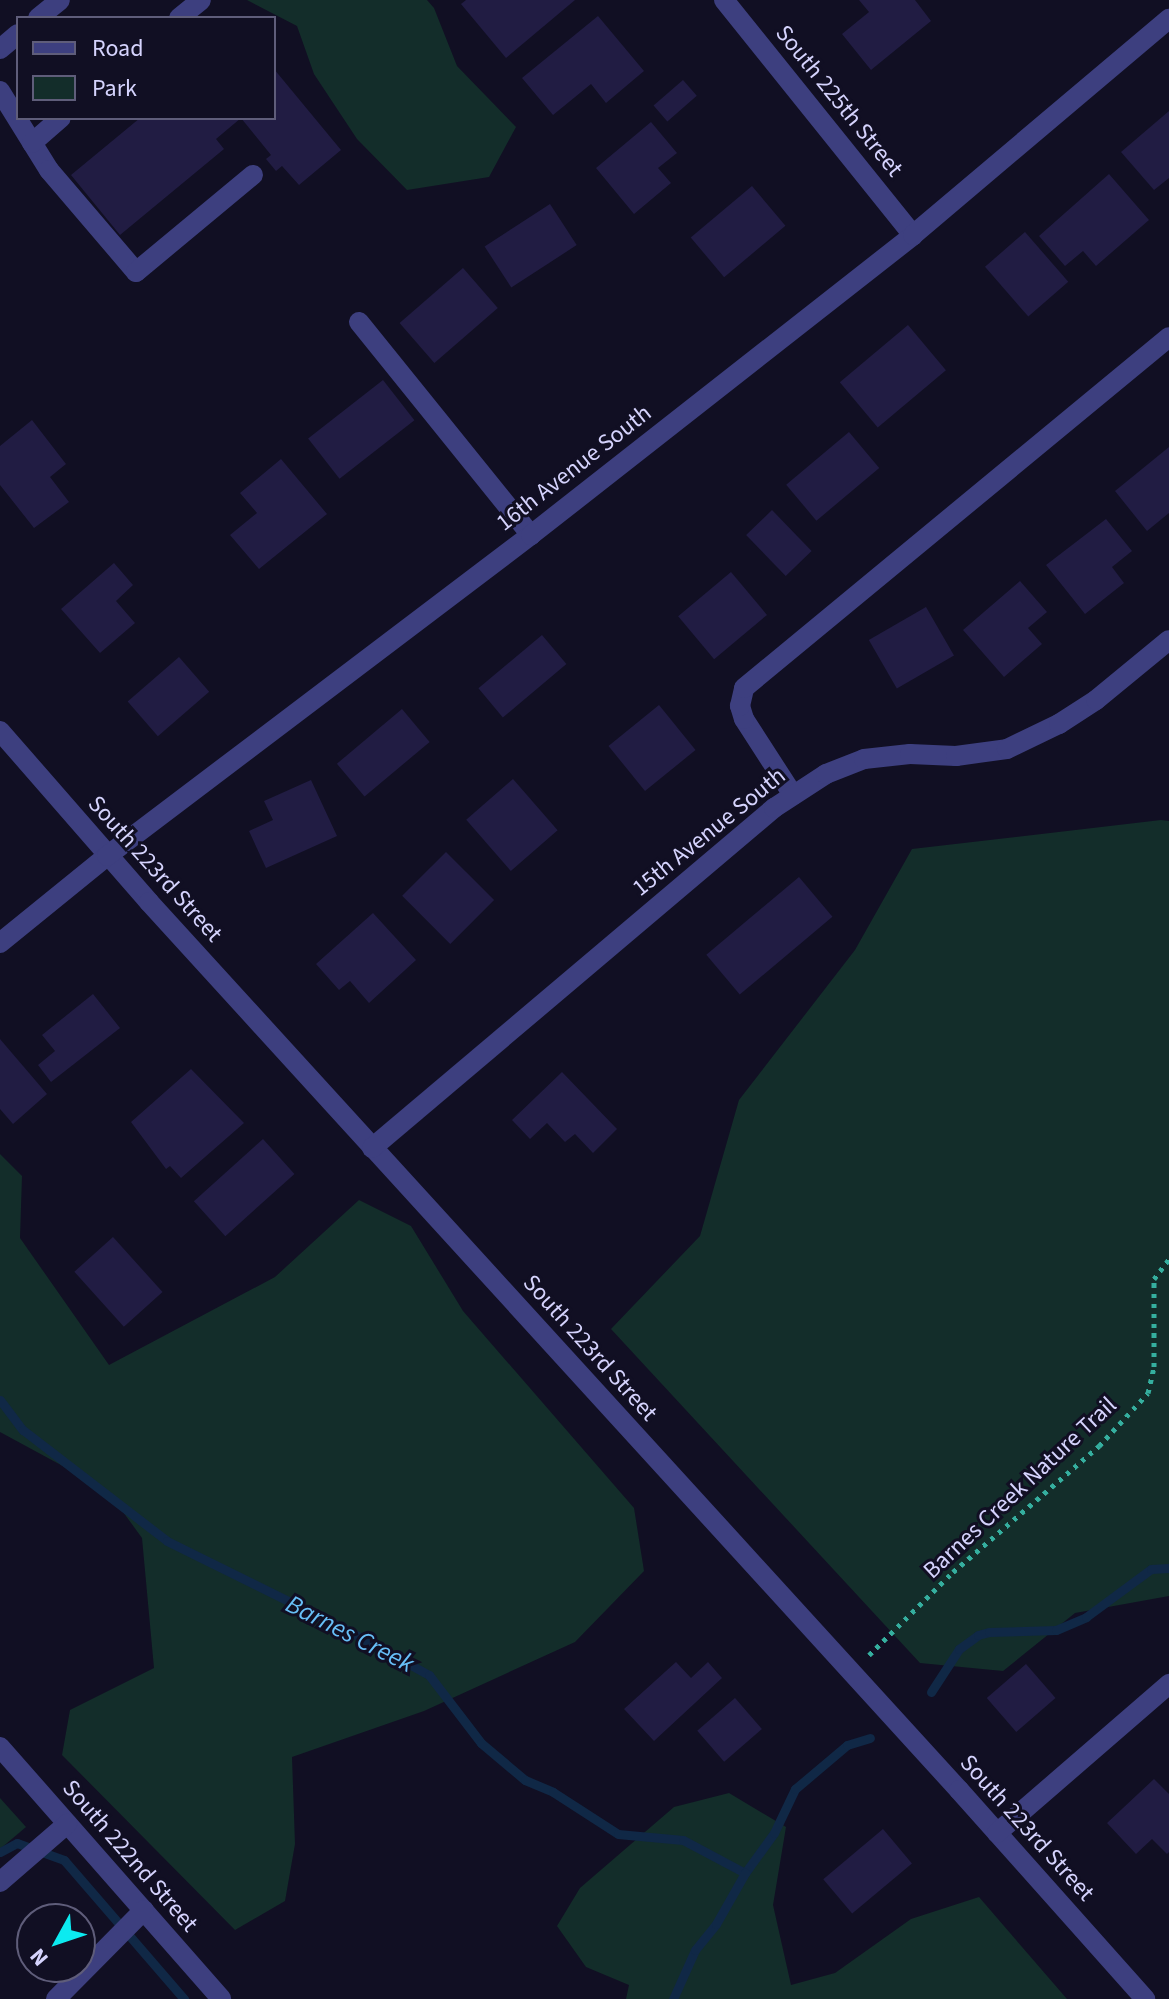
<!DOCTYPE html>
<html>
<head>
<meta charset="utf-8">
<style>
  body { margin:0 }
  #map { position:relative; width:1169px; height:1999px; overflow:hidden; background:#110f23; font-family:"Source Sans 3",sans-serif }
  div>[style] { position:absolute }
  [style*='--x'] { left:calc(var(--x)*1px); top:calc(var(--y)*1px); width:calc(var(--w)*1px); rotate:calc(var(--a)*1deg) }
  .green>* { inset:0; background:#132d2a }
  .stream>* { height:9px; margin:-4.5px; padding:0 4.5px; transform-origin:4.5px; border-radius:4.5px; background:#102846 }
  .building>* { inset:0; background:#211c43; transform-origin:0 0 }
  .path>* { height:5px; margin-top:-2.5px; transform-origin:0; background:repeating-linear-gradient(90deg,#35af9f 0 4px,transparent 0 10px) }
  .minor>* { height:20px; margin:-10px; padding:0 10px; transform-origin:10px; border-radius:10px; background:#3d3f7f }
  span { translate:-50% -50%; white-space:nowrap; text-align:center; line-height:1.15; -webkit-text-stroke:6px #110f23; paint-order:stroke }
  .street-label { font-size:24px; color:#d5d3fd }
  .water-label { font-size:26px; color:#67bff7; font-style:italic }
  .legend { position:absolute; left:16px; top:16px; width:260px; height:104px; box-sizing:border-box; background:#110f23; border:2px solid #5f5d7a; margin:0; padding:10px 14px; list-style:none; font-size:24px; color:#d5d3fd }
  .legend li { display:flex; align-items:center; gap:16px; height:40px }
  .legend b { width:40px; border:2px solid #5f5d7a }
  .north { position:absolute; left:16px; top:1903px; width:80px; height:80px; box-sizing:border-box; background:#110f23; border:2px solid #5f5d7a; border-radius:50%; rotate:230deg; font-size:22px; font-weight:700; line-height:32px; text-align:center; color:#d5d3fd }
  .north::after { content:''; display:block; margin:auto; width:28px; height:36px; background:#0ceaf0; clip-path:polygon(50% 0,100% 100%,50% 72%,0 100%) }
</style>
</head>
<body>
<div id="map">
  <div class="green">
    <i style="clip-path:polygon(247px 0,427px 0,434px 8px,457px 66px,516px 127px,489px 177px,407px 190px,357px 139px,314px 74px,297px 26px)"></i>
    <i style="clip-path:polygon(1161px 820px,1169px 821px,1169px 1596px,1075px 1613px,1003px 1671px,920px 1663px,611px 1329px,700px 1236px,739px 1100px,855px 950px,912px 849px)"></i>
    <i style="clip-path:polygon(0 1154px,22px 1176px,20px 1238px,109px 1365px,275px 1277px,359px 1200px,411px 1226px,463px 1311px,634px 1508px,644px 1571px,575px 1642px,424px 1711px,292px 1757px,295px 1844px,285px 1901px,235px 1930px,62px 1755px,70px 1710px,154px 1668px,142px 1538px,107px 1490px,0 1432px)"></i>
    <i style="clip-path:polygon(729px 1793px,786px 1827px,773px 1905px,791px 1985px,835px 1973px,911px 1919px,979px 1897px,1067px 1999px,626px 1999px,629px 1985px,586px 1967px,557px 1926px,580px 1888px,674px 1807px)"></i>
    <i style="clip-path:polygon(0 1798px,26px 1827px,0 1849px)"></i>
  </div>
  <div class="stream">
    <i style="--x:0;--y:1400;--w:38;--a:53"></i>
    <i style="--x:23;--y:1430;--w:182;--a:37.6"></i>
    <i style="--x:167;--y:1541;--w:199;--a:26.3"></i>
    <i style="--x:345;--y:1629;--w:96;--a:28.7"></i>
    <i style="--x:429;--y:1675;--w:86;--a:52.6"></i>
    <i style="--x:481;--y:1743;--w:57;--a:40.1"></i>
    <i style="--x:525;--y:1780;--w:30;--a:23"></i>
    <i style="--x:553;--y:1792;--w:77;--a:32.9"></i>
    <i style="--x:618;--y:1834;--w:65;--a:5.3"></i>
    <i style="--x:683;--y:1840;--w:70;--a:28"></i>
    <i style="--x:745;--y:1873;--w:49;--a:-54.1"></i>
    <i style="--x:774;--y:1833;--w:49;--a:-64.5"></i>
    <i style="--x:795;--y:1789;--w:68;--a:-40.2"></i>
    <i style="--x:847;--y:1745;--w:24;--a:-17"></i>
    <i style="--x:931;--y:1692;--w:51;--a:-56.9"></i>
    <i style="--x:959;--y:1649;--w:24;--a:-36"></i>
    <i style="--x:978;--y:1635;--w:11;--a:-15"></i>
    <i style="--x:989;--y:1632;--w:67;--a:-1.7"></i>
    <i style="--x:1056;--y:1630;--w:33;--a:-23"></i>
    <i style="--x:1086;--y:1617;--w:81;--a:-36.4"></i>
    <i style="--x:1151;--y:1569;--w:18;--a:-3"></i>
    <i style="--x:0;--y:1852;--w:19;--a:-28"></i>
    <i style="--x:17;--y:1843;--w:50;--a:19.9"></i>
    <i style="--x:64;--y:1860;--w:184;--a:49.2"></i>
    <i style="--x:673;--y:1999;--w:54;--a:-65.8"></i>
    <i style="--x:695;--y:1950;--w:33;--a:-51"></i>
    <i style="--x:716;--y:1924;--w:59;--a:-60.4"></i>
  </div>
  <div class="building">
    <i style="clip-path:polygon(466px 0,575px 0,506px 58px,461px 4px)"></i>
    <i style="clip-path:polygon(859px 0,915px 0,931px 21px,871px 70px,842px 34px,869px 12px)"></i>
    <i style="clip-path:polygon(598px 16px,644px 71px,606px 103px,591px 84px,553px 115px,522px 78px)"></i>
    <i style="clip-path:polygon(274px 69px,341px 150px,299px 185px,282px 166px,276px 171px,266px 159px,271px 155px,241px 118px,216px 139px,224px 149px,120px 235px,71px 175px,140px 118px,274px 118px)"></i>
    <i style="left:683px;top:80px;width:21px;height:39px;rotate:49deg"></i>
    <i style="clip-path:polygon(1169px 111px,1169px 178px,1154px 190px,1121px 152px)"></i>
    <i style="clip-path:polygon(651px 122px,677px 153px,658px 168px,671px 183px,634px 214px,596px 168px)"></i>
    <i style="clip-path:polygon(1109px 174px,1149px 220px,1096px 266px,1083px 251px,1065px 266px,1039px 236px)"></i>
    <i style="left:752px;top:186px;width:52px;height:80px;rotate:50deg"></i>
    <i style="left:550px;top:204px;width:49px;height:78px;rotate:57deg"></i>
    <i style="left:1025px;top:232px;width:66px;height:53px;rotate:49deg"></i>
    <i style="left:463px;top:268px;width:53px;height:84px;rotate:49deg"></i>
    <i style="left:908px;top:325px;width:59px;height:89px;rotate:50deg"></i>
    <i style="left:383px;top:380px;width:51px;height:95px;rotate:52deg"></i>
    <i style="clip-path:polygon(32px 420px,66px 464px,50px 477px,69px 502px,34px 528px,0 485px,0 446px)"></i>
    <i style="left:849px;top:432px;width:47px;height:82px;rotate:50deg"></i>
    <i style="clip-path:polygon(1169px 447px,1169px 513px,1147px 531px,1115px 491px)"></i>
    <i style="clip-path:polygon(281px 459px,327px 514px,259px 569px,230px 535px,257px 513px,240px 493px)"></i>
    <i style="left:772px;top:510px;width:57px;height:36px;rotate:46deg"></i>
    <i style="clip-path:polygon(1106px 519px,1132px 551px,1112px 567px,1124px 583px,1085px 614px,1046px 565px)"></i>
    <i style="clip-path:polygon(114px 563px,133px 585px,116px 601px,135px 623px,100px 653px,61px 609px)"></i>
    <i style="left:731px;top:572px;width:56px;height:69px;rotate:50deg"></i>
    <i style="clip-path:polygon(1020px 581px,1047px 612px,1028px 628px,1042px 644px,1004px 677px,963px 630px)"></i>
    <i style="left:926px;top:607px;width:56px;height:66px;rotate:60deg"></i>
    <i style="left:542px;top:635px;width:38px;height:83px;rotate:50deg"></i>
    <i style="left:179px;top:657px;width:46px;height:68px;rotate:49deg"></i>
    <i style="left:659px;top:705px;width:58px;height:65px;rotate:51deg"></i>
    <i style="left:402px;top:709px;width:43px;height:85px;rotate:50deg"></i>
    <i style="left:513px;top:779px;width:68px;height:62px;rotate:49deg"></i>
    <i style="clip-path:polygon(311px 780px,337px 836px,266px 868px,249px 831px,273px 820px,264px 801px)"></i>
    <i style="left:446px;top:852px;width:68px;height:62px;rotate:45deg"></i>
    <i style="left:799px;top:877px;width:52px;height:121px;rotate:50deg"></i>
    <i style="clip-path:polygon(373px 913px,416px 960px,369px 1003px,350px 981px,339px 990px,316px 964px)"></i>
    <i style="clip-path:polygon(93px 994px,120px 1028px,51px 1082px,38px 1065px,55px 1051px,42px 1035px)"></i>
    <i style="clip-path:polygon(0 1039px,47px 1094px,13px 1124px,0 1109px)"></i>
    <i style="clip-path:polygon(191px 1069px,244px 1123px,181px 1178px,170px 1166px,166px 1169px,131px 1122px)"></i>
    <i style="clip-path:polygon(562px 1072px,617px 1129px,593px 1153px,575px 1134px,565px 1142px,547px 1123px,530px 1139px,512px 1120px)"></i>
    <i style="left:263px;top:1139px;width:47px;height:93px;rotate:48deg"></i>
    <i style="left:113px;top:1237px;width:74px;height:52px;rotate:48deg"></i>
    <i style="clip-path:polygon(676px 1662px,691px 1678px,708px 1662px,722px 1678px,654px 1741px,624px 1709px)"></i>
    <i style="left:1026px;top:1664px;width:45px;height:52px;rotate:49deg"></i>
    <i style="left:735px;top:1698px;width:41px;height:50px;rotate:49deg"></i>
    <i style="clip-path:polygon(1154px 1779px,1169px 1794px,1169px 1852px,1167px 1854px,1152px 1839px,1136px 1854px,1107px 1823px)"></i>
    <i style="left:883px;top:1829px;width:45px;height:78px;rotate:50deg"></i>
  </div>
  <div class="path">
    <i style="--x:869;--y:1655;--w:118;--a:-44.7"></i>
    <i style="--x:953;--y:1572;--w:193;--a:-40.8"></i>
    <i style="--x:1099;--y:1446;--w:72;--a:-47.2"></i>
    <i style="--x:1148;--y:1393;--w:27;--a:-77"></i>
    <i style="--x:1154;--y:1367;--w:88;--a:-90"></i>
    <i style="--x:1154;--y:1279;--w:25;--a:-53"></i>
  </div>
  <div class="minor">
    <i style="--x:724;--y:0;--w:302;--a:51.2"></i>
    <i style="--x:38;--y:18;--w:28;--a:-39"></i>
    <i style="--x:179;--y:18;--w:28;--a:-39"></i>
    <i style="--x:0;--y:49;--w:23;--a:-40"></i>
    <i style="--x:0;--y:91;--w:93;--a:58.2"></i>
    <i style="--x:49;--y:170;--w:134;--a:49.5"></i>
    <i style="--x:136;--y:272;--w:152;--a:-39.7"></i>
    <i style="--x:32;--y:143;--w:38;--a:-41"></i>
    <i style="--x:359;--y:322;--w:274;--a:51.1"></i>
    <i style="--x:0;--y:731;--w:227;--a:48.9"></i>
    <i style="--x:149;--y:902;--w:1202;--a:47.63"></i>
    <i style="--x:959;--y:1790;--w:280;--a:48.3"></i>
    <i style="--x:793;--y:795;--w:90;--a:-122.8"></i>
    <i style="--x:744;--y:719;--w:14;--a:-107"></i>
    <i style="--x:740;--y:706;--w:18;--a:-77"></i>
    <i style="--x:744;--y:688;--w:551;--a:-39.55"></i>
    <i style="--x:0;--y:943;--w:138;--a:-39.1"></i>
    <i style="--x:107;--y:856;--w:532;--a:-37.13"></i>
    <i style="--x:531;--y:535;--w:486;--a:-38.1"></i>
    <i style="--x:913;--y:235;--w:335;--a:-40.2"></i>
    <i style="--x:372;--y:1148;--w:527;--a:-40.22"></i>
    <i style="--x:774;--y:808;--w:62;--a:-33.2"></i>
    <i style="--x:826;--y:774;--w:41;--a:-21.5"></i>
    <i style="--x:864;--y:759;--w:46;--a:-6.2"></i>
    <i style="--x:910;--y:754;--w:46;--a:2.5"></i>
    <i style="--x:956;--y:756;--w:51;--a:-7.8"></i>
    <i style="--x:1007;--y:749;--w:58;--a:-25.7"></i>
    <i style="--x:1059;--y:724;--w:44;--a:-33"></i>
    <i style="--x:1096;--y:700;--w:94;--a:-39.4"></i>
    <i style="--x:0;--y:1747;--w:335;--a:48.7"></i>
    <i style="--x:997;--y:1833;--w:228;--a:-40.9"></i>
    <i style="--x:0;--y:1882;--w:89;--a:-40.9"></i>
    <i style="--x:56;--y:1999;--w:125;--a:-45.3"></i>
  </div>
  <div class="street-label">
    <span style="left:839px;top:101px;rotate:51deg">South 225th Street</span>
    <span style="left:574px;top:468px;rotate:-38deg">16th Avenue South</span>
    <span style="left:709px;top:832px;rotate:-39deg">15th Avenue South</span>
    <span style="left:155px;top:869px;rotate:48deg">South 223rd Street</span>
    <span style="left:590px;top:1348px;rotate:48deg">South 223rd Street</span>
    <span style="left:1020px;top:1488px;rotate:-43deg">Barnes Creek Nature Trail</span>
    <span style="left:1027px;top:1828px;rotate:48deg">South 223rd Street</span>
    <span style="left:130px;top:1856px;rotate:49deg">South 222nd Street</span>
  </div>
  <div class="water-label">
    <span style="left:350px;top:1634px;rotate:27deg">Barnes Creek</span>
  </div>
  <ul class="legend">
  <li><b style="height:10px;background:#3d3f7f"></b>Road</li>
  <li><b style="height:22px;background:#132d2a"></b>Park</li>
  </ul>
  <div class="north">N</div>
</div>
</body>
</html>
